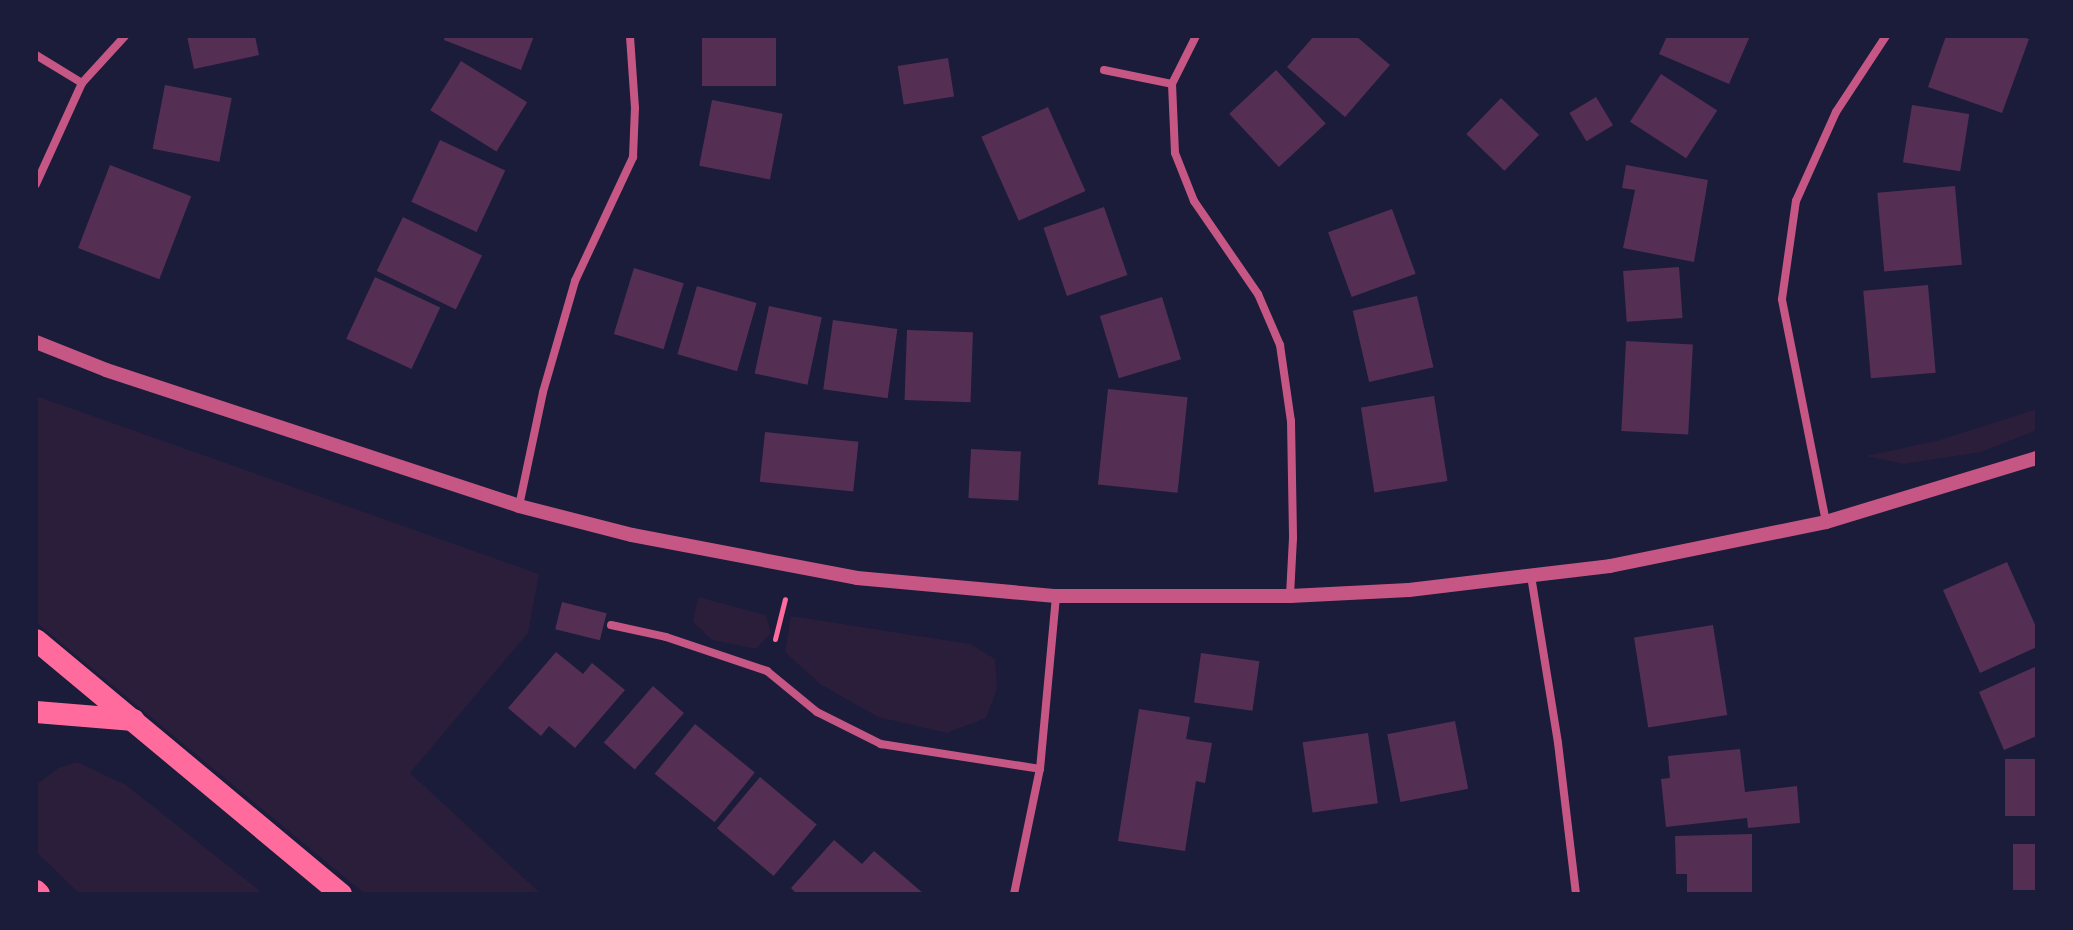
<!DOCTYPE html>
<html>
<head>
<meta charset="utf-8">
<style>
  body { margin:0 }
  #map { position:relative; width:2073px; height:930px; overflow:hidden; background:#1b1b3a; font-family:"Roboto Condensed",sans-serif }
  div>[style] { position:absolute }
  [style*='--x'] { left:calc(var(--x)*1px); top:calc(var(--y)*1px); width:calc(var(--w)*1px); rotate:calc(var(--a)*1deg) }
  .green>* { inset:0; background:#2a1e3b }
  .building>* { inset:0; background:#542f53; transform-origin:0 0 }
  .path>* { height:5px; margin:-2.5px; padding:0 2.5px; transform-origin:2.5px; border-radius:2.5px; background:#ff6b9d }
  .minor>* { height:8px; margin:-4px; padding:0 4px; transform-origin:4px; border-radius:4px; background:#c65784 }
  .tertiary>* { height:14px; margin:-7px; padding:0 7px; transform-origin:7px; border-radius:7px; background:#c65784 }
  .trunk>* { height:22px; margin:-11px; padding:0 11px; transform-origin:11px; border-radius:11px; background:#ff6b9d }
  span { translate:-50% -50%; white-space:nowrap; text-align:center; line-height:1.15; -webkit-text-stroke:8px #1b1b3a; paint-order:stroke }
  .frame { position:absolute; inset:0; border:38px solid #1b1b3a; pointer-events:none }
</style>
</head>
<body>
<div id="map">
  <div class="green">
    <i style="clip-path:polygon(36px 396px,539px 574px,528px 633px,410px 773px,541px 894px,365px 894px,36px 622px)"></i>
    <i style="clip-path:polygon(2037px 409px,2037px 430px,1981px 452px,1903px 464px,1866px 456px,1940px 440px)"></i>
    <i style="clip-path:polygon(698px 597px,766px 615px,771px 633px,756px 649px,712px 640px,693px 622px)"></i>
    <i style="clip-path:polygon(791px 616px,970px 644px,995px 659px,997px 689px,986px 718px,947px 733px,878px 717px,820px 684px,785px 652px)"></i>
    <i style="clip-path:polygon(77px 762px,126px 785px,264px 894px,80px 894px,36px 852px,36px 785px,58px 768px)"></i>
  </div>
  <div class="building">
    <i style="clip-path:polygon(187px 36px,255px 36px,259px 55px,194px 69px)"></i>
    <i style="clip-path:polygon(445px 36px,534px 36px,521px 70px,444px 40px)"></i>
    <i style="left:702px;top:36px;width:74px;height:50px"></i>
    <i style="clip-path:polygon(1314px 36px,1356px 36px,1390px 65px,1345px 117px,1287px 67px)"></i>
    <i style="clip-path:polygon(1667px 36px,1750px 36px,1729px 84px,1659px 54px)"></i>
    <i style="clip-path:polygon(1946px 36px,2019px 36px,2029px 39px,2002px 113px,1928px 87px)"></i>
    <i style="left:948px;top:58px;width:39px;height:51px;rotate:81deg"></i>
    <i style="left:461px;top:61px;width:78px;height:58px;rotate:32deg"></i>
    <i style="left:1276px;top:70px;width:73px;height:64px;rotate:47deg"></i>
    <i style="left:1661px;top:74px;width:67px;height:57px;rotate:33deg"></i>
    <i style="left:165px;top:85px;width:68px;height:65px;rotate:11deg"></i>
    <i style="left:1596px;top:97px;width:33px;height:31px;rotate:59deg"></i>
    <i style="left:1501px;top:98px;width:53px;height:50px;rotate:44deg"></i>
    <i style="left:712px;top:100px;width:72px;height:67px;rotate:11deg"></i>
    <i style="left:1912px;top:105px;width:58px;height:58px;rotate:9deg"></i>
    <i style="left:1048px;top:107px;width:92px;height:73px;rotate:66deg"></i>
    <i style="left:440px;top:140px;width:72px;height:68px;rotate:25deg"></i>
    <i style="left:110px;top:165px;width:87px;height:89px;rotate:21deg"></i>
    <i style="clip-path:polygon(1626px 165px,1708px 180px,1694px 262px,1623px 248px,1635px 190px,1622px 188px)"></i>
    <i style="left:1955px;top:186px;width:79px;height:78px;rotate:85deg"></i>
    <i style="left:1104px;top:207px;width:72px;height:64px;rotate:71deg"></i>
    <i style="left:1392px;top:209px;width:69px;height:68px;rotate:70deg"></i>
    <i style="left:403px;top:217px;width:88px;height:60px;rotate:26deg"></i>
    <i style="left:1679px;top:267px;width:51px;height:56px;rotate:86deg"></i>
    <i style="left:634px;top:268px;width:52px;height:69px;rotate:17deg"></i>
    <i style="left:375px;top:277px;width:72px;height:68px;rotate:25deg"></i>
    <i style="left:1928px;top:285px;width:88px;height:65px;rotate:85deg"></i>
    <i style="left:697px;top:286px;width:62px;height:71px;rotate:16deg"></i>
    <i style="left:1417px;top:296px;width:73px;height:66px;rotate:77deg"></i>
    <i style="left:1162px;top:297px;width:65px;height:65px;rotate:73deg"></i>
    <i style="left:769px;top:306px;width:54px;height:69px;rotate:12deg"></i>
    <i style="left:833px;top:320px;width:65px;height:70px;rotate:8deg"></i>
    <i style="left:907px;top:330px;width:66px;height:70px;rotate:2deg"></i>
    <i style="left:1626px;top:341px;width:67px;height:90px;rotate:3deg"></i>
    <i style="left:1108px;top:389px;width:80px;height:96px;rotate:6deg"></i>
    <i style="left:1434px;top:396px;width:86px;height:74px;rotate:81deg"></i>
    <i style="left:765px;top:432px;width:94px;height:50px;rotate:6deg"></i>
    <i style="left:971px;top:449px;width:50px;height:49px;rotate:3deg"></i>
    <i style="clip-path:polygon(2007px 562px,2037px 629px,2037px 647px,1980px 673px,1943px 590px)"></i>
    <i style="left:562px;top:602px;width:46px;height:28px;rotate:14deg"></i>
    <i style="left:1713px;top:625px;width:91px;height:80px;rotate:81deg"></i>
    <i style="clip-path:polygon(556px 652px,583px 674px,592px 663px,625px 690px,575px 748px,549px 726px,541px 736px,508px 708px)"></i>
    <i style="left:1201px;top:653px;width:59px;height:50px;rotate:8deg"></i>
    <i style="clip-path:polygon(2037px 666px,2037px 736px,2004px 750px,1979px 692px)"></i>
    <i style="left:653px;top:686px;width:41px;height:75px;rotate:41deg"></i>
    <i style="clip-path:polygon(1139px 709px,1190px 717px,1186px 739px,1212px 743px,1205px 783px,1196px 781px,1185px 851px,1118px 841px)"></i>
    <i style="left:1455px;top:721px;width:69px;height:69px;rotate:79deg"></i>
    <i style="left:695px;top:724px;width:77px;height:64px;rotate:39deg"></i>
    <i style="left:1368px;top:733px;width:71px;height:66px;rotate:82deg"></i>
    <i style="clip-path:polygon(1740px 749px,1745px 792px,1797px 786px,1800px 823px,1748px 828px,1747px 818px,1666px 827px,1661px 779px,1670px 778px,1668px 756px)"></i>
    <i style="left:2037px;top:759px;width:57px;height:32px;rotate:90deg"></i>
    <i style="left:760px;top:777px;width:74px;height:67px;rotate:40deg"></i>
    <i style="clip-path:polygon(1752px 834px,1752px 894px,1687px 894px,1687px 874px,1676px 874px,1675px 836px)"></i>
    <i style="clip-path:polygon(834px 840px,862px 864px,874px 851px,924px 894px,797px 894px,791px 888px)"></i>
    <i style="left:2013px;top:844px;width:24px;height:46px"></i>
  </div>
  <div class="path">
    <i style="--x:775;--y:639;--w:41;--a:-76"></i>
  </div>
  <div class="minor">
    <i style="--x:1196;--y:36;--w:54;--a:116.6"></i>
    <i style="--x:1172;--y:84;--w:69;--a:87.5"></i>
    <i style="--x:1175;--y:153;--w:52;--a:68.4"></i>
    <i style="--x:1194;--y:201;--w:113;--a:55.5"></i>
    <i style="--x:1258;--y:294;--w:56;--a:66.7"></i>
    <i style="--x:1280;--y:345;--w:77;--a:81.8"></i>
    <i style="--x:1291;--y:421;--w:117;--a:89"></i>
    <i style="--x:1293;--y:538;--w:58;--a:93"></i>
    <i style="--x:36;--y:55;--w:54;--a:31.3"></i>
    <i style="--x:1104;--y:70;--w:69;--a:11.6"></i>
    <i style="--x:36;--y:184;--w:111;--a:-65.5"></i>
    <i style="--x:82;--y:83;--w:64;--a:-47.5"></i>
    <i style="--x:519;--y:506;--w:116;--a:-78.1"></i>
    <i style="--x:543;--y:392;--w:116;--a:-73.9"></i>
    <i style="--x:575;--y:281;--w:137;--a:-64.9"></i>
    <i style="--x:633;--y:157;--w:49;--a:-87.7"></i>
    <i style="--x:635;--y:108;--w:72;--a:-94"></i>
    <i style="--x:1826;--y:522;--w:227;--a:-101.2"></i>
    <i style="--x:1782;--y:299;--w:99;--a:-81.9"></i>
    <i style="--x:1796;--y:201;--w:98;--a:-65.8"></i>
    <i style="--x:1836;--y:112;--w:91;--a:-56.7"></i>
    <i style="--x:1531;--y:576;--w:169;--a:80.8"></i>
    <i style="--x:1558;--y:743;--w:152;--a:83.2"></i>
    <i style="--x:611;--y:625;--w:56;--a:12.3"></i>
    <i style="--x:666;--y:637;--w:107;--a:18.6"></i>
    <i style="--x:767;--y:671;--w:65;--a:39.4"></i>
    <i style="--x:817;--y:712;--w:72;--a:26.6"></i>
    <i style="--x:881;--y:744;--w:161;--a:8.9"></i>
    <i style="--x:1014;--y:894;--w:128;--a:-78.3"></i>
    <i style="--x:1040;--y:769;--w:174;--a:-84.7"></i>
  </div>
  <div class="tertiary">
    <i style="--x:36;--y:342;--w:75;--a:21.8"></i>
    <i style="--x:106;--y:370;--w:435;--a:18.2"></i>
    <i style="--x:519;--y:506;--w:117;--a:14.4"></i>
    <i style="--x:632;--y:535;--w:229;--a:10.8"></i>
    <i style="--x:857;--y:578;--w:200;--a:5.2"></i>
    <i style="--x:1056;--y:596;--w:234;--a:0"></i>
    <i style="--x:1290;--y:596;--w:119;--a:-2.9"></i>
    <i style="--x:1409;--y:590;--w:202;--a:-6.8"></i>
    <i style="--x:1610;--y:566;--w:220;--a:-11.5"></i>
    <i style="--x:1826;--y:522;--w:220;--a:-16.9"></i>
  </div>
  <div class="trunk">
    <i style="--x:36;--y:640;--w:397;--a:39.8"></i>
    <i style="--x:36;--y:712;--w:98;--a:4.7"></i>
    <i style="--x:36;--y:891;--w:4;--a:45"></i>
  </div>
  <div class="frame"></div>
</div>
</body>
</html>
